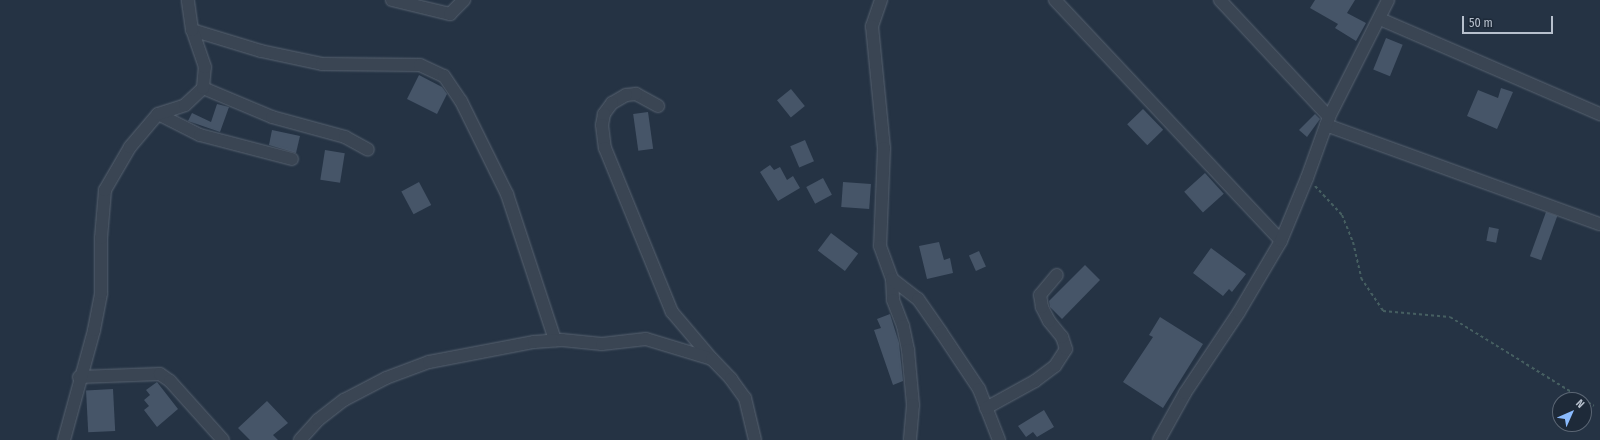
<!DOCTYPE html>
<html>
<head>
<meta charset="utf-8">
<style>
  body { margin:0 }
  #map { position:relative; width:1600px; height:440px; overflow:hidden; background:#253344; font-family:"Fira Sans Condensed",sans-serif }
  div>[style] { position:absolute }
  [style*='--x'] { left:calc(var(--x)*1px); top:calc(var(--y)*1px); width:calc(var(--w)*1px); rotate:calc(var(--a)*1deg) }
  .building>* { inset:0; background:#465568; transform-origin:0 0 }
  .path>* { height:2px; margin-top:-1px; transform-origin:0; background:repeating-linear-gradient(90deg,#465f61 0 3px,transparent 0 6px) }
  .roads { filter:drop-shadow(0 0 1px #586371) drop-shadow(0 0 1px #586371) }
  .minor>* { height:12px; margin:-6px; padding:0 6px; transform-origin:6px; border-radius:6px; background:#3a4553 }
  span { translate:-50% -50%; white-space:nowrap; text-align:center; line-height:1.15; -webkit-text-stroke:4px #1e2a39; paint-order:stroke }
  .north { position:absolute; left:1552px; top:392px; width:40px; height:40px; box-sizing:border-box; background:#1e2a39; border:1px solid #5b6674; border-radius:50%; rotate:45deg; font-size:11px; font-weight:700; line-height:16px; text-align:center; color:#b7c0cd }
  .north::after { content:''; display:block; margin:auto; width:14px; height:18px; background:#8bbbfe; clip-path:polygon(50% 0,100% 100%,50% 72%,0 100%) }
  .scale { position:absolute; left:1462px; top:16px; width:91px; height:18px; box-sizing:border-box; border:2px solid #b7c0cd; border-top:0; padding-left:5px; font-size:12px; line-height:14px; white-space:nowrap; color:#b7c0cd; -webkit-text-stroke:3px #1e2a39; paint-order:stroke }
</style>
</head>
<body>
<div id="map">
  <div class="building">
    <i style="clip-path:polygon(1315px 0,1355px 0,1347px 13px,1366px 23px,1356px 41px,1335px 28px,1338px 24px,1310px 8px)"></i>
    <i style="left:1386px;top:38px;width:18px;height:34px;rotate:22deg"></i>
    <i style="clip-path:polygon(419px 75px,442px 87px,447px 94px,437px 114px,407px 99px)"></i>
    <i style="clip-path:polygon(1501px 88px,1513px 92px,1497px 129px,1467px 116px,1478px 90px,1498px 98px)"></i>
    <i style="left:791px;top:89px;width:22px;height:18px;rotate:51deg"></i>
    <i style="clip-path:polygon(217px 104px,229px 107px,220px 132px,188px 121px,192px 113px,211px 122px)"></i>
    <i style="left:1143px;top:109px;width:29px;height:22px;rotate:46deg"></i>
    <i style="left:648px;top:112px;width:37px;height:15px;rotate:82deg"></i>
    <i style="clip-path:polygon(1315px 114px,1320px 119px,1307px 137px,1299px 130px)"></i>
    <i style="clip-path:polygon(272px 130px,300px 136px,296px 153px,269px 145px)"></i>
    <i style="left:805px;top:140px;width:23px;height:16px;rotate:67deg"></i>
    <i style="left:325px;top:150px;width:20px;height:30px;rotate:9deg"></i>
    <i style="clip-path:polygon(770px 165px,774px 170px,780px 167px,787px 180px,793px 176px,800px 188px,778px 201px,760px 172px)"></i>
    <i style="left:1205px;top:173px;width:28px;height:28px;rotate:48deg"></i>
    <i style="left:823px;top:178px;width:19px;height:19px;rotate:62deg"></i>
    <i style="left:419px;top:182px;width:26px;height:20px;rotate:62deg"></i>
    <i style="left:843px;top:182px;width:28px;height:25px;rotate:4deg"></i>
    <i style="left:1546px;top:212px;width:12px;height:47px;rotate:20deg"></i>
    <i style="left:1489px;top:227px;width:10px;height:14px;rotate:11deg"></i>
    <i style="left:831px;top:233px;width:34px;height:22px;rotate:37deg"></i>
    <i style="clip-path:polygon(939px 242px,944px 260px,950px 258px,953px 273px,927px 279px,919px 246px)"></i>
    <i style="clip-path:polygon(1211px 248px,1246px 274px,1232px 292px,1229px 289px,1223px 296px,1193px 273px)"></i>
    <i style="left:979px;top:251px;width:17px;height:11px;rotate:66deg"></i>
    <i style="clip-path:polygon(1085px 265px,1100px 280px,1062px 319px,1050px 307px,1049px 301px)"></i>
    <i style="clip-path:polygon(890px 314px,899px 343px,903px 381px,893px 385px,874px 330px,881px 328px,877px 319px)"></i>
    <i style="clip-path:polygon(1160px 317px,1203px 344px,1163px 408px,1123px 382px,1153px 337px,1149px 335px)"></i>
    <i style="clip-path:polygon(157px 382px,178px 409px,157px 427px,144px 410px,149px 406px,144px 400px,150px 395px,146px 390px)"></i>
    <i style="left:113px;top:389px;width:42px;height:27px;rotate:87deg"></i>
    <i style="clip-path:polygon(267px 401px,288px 423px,273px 435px,278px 440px,250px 440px,238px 428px)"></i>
    <i style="clip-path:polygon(1044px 410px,1054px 427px,1037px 437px,1033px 432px,1026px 437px,1018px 426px)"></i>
  </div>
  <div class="path">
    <i style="--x:1315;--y:186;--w:40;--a:47"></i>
    <i style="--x:1342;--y:215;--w:29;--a:68"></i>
    <i style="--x:1353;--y:242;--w:37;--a:77"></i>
    <i style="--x:1361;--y:278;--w:40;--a:56"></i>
    <i style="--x:1383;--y:311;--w:67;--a:5.1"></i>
    <i style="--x:1450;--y:317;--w:169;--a:31.7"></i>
  </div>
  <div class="roads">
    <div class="minor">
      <i style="--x:392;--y:0;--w:60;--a:13.6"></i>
      <i style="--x:450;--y:14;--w:20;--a:-45"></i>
      <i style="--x:881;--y:0;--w:28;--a:109"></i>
      <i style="--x:872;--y:26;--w:123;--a:84.4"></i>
      <i style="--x:884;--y:148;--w:98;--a:92.3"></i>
      <i style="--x:880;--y:246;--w:35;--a:70"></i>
      <i style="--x:892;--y:279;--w:21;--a:87"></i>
      <i style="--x:893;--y:300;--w:28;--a:69"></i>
      <i style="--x:903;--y:326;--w:25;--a:78"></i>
      <i style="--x:908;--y:350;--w:55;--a:84.8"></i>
      <i style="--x:913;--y:405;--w:35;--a:95"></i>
      <i style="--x:1055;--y:0;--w:330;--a:46.8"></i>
      <i style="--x:1220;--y:0;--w:160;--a:47"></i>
      <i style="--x:1380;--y:19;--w:240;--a:23.4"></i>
      <i style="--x:192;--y:30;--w:72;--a:16.9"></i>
      <i style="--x:261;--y:51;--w:62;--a:12"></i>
      <i style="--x:322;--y:64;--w:98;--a:0.6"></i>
      <i style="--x:420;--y:65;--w:26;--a:25"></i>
      <i style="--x:444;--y:76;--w:30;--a:56"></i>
      <i style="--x:461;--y:101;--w:104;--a:63.7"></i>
      <i style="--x:507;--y:194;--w:154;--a:71.8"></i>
      <i style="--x:203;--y:88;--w:75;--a:22.8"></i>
      <i style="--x:272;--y:117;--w:76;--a:15.3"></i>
      <i style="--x:345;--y:137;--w:26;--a:29"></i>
      <i style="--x:658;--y:106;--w:25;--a:-151"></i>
      <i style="--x:636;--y:94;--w:10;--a:174"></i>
      <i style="--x:626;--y:95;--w:16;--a:150"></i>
      <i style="--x:612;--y:103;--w:14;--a:126"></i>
      <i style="--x:604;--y:114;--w:11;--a:100"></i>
      <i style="--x:602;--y:125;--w:23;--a:83"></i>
      <i style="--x:605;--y:148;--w:177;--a:67.8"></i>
      <i style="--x:672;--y:312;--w:62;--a:49.6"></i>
      <i style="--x:158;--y:114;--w:47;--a:26.6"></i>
      <i style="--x:200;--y:135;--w:95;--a:14.6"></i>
      <i style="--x:1326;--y:125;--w:291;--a:19.9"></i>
      <i style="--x:892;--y:279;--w:33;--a:38"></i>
      <i style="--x:918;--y:299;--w:40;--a:55.1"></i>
      <i style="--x:941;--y:332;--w:69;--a:56.3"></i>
      <i style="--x:979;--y:389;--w:55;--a:68.6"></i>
      <i style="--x:79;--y:377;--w:81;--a:-2.1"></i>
      <i style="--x:160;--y:374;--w:12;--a:35"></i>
      <i style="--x:170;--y:381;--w:79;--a:48.1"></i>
      <i style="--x:986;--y:408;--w:56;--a:-28.9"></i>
      <i style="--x:1035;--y:381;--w:25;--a:-37"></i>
      <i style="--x:1055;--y:366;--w:20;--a:-57"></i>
      <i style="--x:1066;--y:349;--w:13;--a:-108"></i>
      <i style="--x:1062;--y:337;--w:21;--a:-129"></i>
      <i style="--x:1049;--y:321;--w:16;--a:-117"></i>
      <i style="--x:1042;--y:307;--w:12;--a:-99"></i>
      <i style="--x:1040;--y:295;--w:26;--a:-50"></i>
      <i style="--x:64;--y:440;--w:114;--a:-74.7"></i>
      <i style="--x:94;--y:330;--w:38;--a:-79"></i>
      <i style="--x:101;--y:293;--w:55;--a:-90"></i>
      <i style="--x:101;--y:238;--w:48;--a:-85.2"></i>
      <i style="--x:105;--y:190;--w:50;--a:-59.8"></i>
      <i style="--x:130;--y:147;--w:43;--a:-49.7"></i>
      <i style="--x:158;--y:114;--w:28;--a:-18"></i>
      <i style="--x:185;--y:105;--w:25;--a:-43"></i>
      <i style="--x:203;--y:88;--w:21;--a:-85"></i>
      <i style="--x:205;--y:67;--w:39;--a:-109"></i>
      <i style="--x:192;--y:30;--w:30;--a:-98"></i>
      <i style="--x:300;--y:440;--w:27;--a:-48"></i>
      <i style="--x:318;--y:420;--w:33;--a:-38"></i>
      <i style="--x:344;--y:400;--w:47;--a:-27.6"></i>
      <i style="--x:386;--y:378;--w:46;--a:-20.4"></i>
      <i style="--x:429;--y:362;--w:107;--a:-10.8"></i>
      <i style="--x:534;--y:342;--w:28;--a:-4"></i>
      <i style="--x:562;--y:340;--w:40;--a:5.7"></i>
      <i style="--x:602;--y:344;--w:44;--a:-6.5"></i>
      <i style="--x:646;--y:339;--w:69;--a:16.9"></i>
      <i style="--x:712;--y:359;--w:28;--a:46"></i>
      <i style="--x:731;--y:379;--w:24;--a:54"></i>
      <i style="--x:745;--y:398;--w:43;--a:76.6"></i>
      <i style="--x:1159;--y:440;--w:54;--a:-61"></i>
      <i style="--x:1185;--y:393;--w:97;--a:-56.3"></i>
      <i style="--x:1239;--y:312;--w:82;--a:-59.4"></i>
      <i style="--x:1281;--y:241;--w:68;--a:-67.6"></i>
      <i style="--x:1307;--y:178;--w:65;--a:-70.2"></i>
      <i style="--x:1329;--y:117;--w:131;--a:-63.2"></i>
    </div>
  </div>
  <div class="north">N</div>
  <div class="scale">50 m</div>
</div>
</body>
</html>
